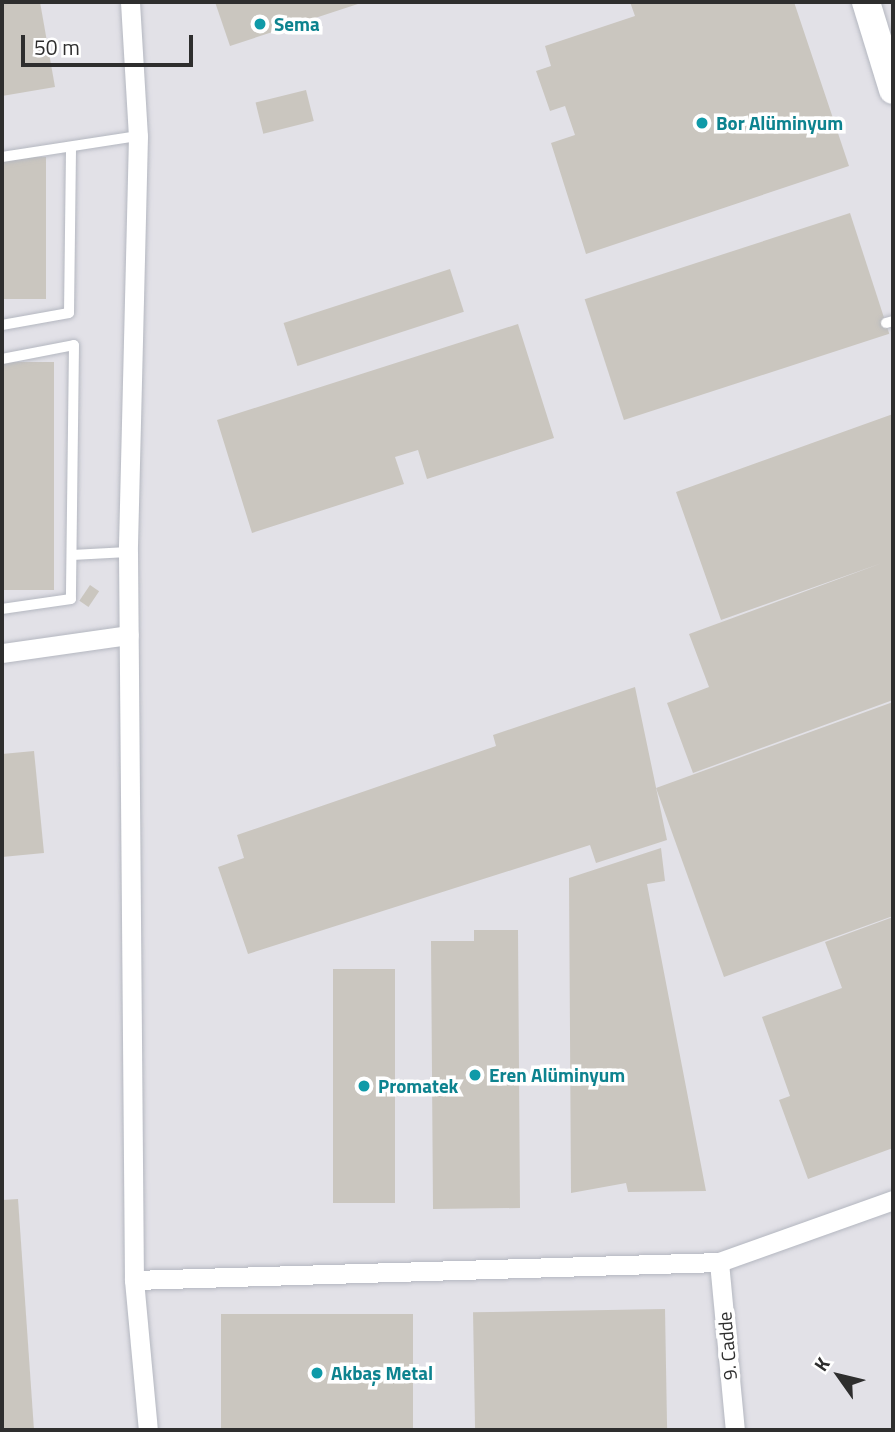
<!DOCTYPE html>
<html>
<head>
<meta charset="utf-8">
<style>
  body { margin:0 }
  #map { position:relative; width:895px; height:1432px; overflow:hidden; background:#eee8e1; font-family:"Titillium Web",sans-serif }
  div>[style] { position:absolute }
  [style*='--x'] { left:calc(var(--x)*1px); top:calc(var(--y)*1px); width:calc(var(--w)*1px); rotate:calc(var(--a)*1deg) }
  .industrial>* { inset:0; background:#e2e1e7; transform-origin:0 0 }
  .building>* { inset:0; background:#cac6bf; transform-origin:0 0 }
  .roads { filter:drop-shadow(0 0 2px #b4b7c0) drop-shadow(0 0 2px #b4b7c0) }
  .lane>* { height:10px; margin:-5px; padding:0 5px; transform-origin:5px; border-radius:5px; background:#fff }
  .street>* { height:19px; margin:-9.5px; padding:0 9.5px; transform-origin:9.5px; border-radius:9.5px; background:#fff }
  .secondary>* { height:28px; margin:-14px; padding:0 14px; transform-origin:14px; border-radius:14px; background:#fff }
  .dots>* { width:19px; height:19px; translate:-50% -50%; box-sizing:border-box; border:4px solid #fff; border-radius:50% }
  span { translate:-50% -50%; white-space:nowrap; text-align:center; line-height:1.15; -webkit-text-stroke:7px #fff; paint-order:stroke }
  .culture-label { font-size:19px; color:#0d838f; font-weight:700 }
  .left { translate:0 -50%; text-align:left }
  .street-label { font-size:19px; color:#2e2e2e }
  .frame { position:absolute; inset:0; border:4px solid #2e2e2e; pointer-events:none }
  .north { position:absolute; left:804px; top:1341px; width:70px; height:70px; -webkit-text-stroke:5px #fff; paint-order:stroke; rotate:304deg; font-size:19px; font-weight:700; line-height:28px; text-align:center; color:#2e2e2e }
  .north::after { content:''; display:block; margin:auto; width:24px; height:32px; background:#2e2e2e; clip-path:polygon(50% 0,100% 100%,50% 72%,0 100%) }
  .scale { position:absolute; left:21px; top:35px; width:172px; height:32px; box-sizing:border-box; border:4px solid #2e2e2e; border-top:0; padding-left:9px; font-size:21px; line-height:24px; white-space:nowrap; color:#2e2e2e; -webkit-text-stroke:5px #fff; paint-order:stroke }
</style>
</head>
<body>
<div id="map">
  <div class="industrial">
    <i style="left:2px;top:2px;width:891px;height:1428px"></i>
  </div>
  <div class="building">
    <i style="clip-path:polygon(2px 2px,40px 2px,55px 87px,2px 96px)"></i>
    <i style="clip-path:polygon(215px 2px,364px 2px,230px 46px)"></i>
    <i style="clip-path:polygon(630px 2px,794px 2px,849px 166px,586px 254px,551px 143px,575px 135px,565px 106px,550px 111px,536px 71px,551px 66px,545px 46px,635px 16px)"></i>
    <i style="left:306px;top:90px;width:32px;height:52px;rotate:76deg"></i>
    <i style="left:46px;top:157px;width:142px;height:45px;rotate:90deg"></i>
    <i style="left:850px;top:213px;width:127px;height:279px;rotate:72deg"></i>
    <i style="left:450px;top:269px;width:45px;height:175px;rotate:72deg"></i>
    <i style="clip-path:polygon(518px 324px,554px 438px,427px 479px,418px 450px,395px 457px,404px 484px,252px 533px,217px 420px)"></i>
    <i style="left:54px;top:362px;width:228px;height:53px;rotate:90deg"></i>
    <i style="clip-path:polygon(893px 414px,893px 700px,693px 773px,667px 703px,709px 687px,689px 634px,882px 563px,721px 620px,676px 492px)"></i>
    <i style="left:90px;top:585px;width:11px;height:19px;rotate:34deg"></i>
    <i style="clip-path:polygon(635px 687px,667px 840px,596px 863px,590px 845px,248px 954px,218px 867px,244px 858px,237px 835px,496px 746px,493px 735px)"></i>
    <i style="clip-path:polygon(893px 702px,893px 916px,724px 977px,656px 788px)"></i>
    <i style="clip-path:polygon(34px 751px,44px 853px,2px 857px,2px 754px)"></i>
    <i style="clip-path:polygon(661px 848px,665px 881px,647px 884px,706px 1191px,628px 1192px,626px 1183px,571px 1193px,569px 878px)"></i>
    <i style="clip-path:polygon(893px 917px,893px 1148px,808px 1179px,779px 1100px,790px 1096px,762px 1017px,842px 988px,825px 942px)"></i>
    <i style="clip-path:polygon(474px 930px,518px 930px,520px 1208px,433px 1209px,431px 941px,474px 941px)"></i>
    <i style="left:395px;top:969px;width:234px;height:62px;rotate:90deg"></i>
    <i style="clip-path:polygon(18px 1199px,34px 1430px,2px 1430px,2px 1200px)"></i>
    <i style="left:665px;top:1309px;width:121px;height:192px;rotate:89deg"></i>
    <i style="left:413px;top:1314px;width:116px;height:192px;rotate:90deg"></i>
  </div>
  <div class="roads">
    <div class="lane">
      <i style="--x:2;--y:157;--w:138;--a:-8.8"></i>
      <i style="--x:886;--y:323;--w:7;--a:-16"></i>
      <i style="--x:2;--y:325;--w:68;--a:-10.2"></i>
      <i style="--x:69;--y:313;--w:166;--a:-89.3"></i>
      <i style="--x:2;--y:359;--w:73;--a:-11"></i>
      <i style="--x:74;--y:345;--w:254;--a:90.7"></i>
      <i style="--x:71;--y:599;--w:70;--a:171.8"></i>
      <i style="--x:72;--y:555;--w:56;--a:-3.1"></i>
    </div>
    <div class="street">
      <i style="--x:130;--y:2;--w:134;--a:86.6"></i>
      <i style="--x:138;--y:136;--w:416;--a:91.4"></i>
      <i style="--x:128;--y:552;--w:728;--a:89.53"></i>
      <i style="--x:134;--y:1280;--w:151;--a:84.7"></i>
      <i style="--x:2;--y:653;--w:128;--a:-8.1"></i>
      <i style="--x:719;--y:1262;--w:169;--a:84.6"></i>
      <i style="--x:134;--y:1280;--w:585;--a:-1.76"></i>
      <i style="--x:719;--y:1262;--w:185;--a:-19.6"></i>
    </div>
    <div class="secondary">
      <i style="--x:866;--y:2;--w:92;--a:72.9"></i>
    </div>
  </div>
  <div class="dots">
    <i style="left:260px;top:24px;background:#0f9aa8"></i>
    <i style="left:702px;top:123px;background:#0f9aa8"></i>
    <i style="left:475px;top:1075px;background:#0f9aa8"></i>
    <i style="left:364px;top:1086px;background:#0f9aa8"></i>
    <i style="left:317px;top:1373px;background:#0f9aa8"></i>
  </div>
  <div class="culture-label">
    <span class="left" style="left:274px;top:24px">Sema</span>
    <span class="left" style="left:716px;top:123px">Bor Alüminyum</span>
    <span class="left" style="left:489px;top:1075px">Eren Alüminyum</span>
    <span class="left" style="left:378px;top:1086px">Promatek</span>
    <span class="left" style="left:331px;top:1373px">Akbaş Metal</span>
  </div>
  <div class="street-label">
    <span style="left:727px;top:1346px;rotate:-95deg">9. Cadde</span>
  </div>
  <div class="frame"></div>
  <div class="north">K</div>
  <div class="scale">50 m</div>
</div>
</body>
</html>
